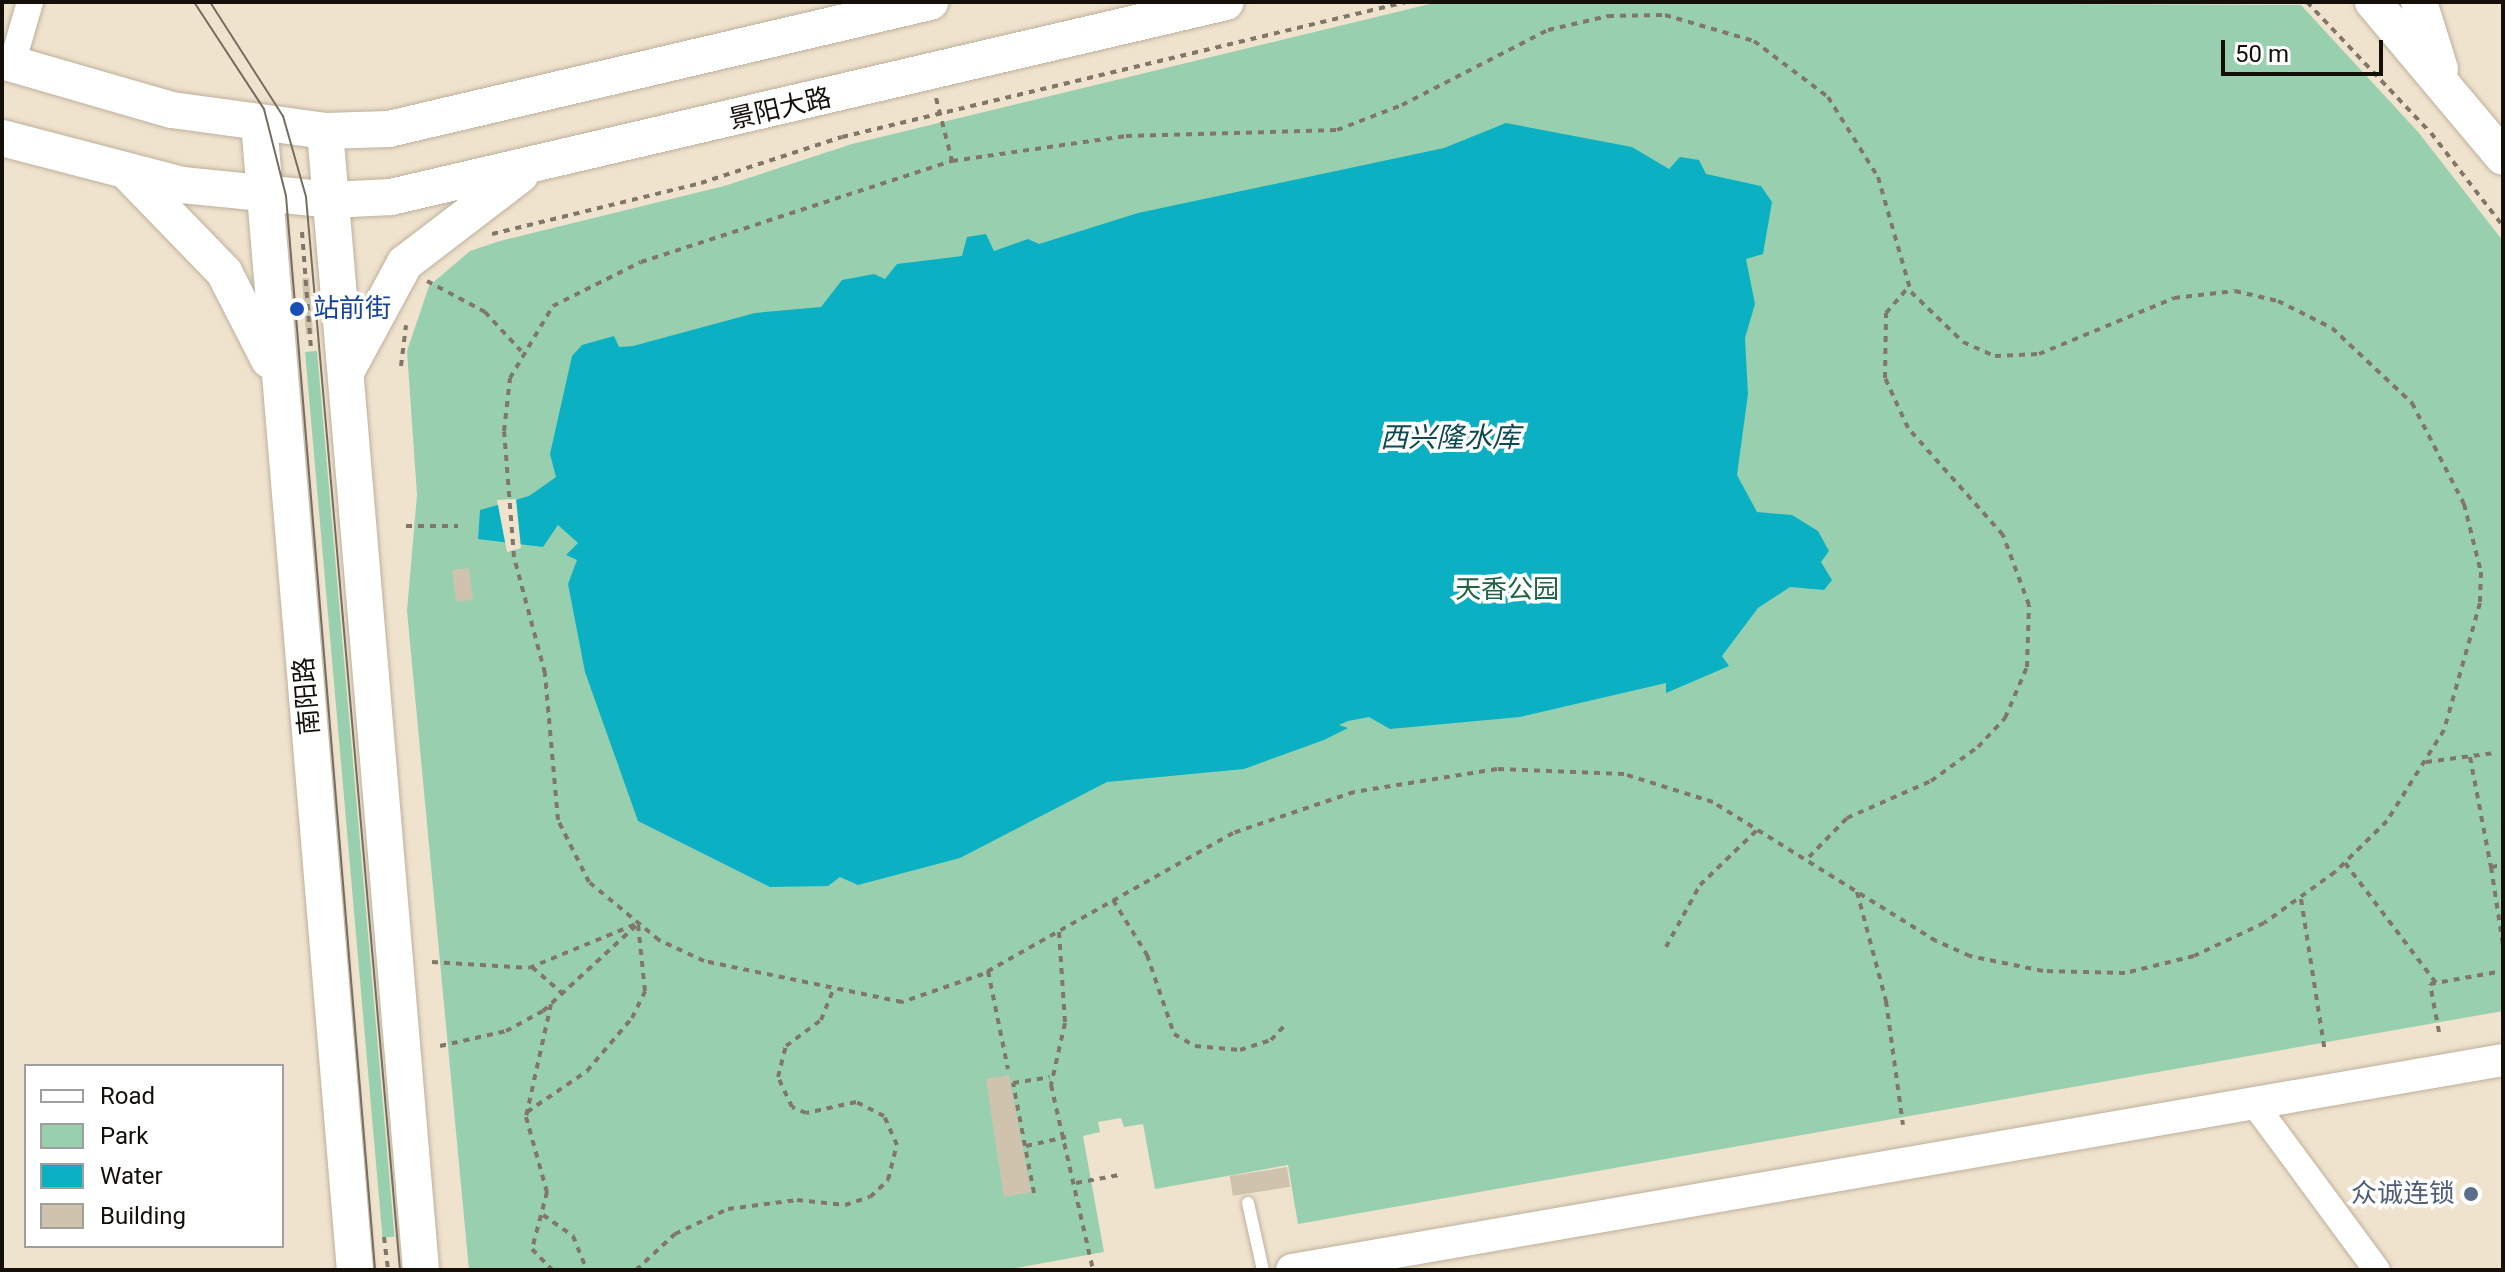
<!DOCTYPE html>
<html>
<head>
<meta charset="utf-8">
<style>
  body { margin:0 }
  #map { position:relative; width:2505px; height:1272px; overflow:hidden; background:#f0e3ce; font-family:Roboto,"Noto Sans SC",sans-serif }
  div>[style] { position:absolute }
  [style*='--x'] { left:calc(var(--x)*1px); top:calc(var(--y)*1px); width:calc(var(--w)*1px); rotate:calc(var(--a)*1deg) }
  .green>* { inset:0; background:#98d0af; transform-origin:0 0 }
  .water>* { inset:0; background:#0bb1c2 }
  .pier>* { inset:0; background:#f0e3ce }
  .building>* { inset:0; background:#cfc3ae; transform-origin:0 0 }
  .path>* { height:4px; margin-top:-2px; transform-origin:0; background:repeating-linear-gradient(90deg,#807769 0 6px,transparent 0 12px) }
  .roads { filter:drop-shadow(0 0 2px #bcb09c) drop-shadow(0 0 2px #bcb09c) }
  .service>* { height:12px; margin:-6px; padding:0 6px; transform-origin:6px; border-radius:6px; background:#fff }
  .minor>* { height:26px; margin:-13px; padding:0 13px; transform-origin:13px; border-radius:13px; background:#fff }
  .tertiary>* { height:32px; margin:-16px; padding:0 16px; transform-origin:16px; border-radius:16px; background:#fff }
  .secondary>* { height:36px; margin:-18px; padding:0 18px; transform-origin:18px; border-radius:18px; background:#fff }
  .tram>* { height:2px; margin:-1px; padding:0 1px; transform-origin:1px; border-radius:1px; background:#756d5f }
  .dots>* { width:22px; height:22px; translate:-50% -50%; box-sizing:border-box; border:4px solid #fff; border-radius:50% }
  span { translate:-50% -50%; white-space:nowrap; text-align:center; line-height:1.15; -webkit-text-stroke:7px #fff; paint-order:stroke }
  .street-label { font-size:26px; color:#141009 }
  .transit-label { font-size:26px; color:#164399 }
  .left { translate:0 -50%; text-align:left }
  .park-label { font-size:26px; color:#1f6543 }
  .service-label { font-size:26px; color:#4e5e75 }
  .right { translate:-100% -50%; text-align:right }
  .water-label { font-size:28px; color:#0c4950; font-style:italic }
  .frame { position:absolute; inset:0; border:4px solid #141009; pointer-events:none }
  .legend { position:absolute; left:24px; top:1064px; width:260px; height:184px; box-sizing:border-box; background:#fff; border:2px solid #a19f9d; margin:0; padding:10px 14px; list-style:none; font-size:24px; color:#141009 }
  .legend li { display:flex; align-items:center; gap:16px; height:40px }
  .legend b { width:40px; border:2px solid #a19f9d }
  .scale { position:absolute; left:2221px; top:40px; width:162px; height:36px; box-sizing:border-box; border:4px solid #141009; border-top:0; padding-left:10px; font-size:24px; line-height:28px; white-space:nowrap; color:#141009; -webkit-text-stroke:6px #fff; paint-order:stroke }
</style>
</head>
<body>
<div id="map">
  <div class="green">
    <i style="clip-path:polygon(1438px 2px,2301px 5px,2419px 133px,2503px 241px,2503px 1011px,1298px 1224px,1288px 1165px,1155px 1189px,1143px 1124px,1124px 1127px,1121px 1118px,1098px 1122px,1100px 1132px,1083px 1136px,1104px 1252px,1005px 1270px,469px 1270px,407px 611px,417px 495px,407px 351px,429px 286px,470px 251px,500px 241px,724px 186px,852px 144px)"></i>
    <i style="left:317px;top:351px;width:889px;height:12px;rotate:85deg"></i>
  </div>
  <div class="water">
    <i style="clip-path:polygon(1506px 123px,1632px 147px,1669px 169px,1680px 157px,1699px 160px,1706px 174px,1761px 186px,1772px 202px,1763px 254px,1746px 259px,1755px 304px,1745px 338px,1748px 394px,1737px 475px,1757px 512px,1792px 515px,1818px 531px,1829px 551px,1821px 562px,1832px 580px,1824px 590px,1790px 587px,1758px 608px,1722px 656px,1729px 666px,1666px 693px,1666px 683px,1520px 717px,1390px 729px,1369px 717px,1348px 721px,1339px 725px,1348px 728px,1324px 740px,1244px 769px,1107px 782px,960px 858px,858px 885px,840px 877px,828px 886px,770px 887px,638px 821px,585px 672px,568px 584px,577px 560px,566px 555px,578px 543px,558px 525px,543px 547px,478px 539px,480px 510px,529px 496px,556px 477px,550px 454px,572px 356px,582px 345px,614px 336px,619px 347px,633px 346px,755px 313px,821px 307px,842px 280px,874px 274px,885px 279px,897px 264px,962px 256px,967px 237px,986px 234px,994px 251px,1028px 239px,1039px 244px,1138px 213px,1444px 148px)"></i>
  </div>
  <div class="pier">
    <i style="clip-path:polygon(516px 499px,521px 548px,507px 552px,497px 500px)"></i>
  </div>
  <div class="building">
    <i style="left:309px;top:278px;width:56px;height:7px;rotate:86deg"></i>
    <i style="left:469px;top:568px;width:32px;height:17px;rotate:83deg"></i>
    <i style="clip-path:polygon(1009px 1075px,1031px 1192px,1004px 1197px,986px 1079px)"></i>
    <i style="left:1287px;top:1167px;width:20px;height:58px;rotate:81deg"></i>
  </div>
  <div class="path">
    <i style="--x:2307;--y:2;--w:180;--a:46.6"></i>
    <i style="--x:2431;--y:133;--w:118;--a:52.3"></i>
    <i style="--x:1665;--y:15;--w:93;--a:16.3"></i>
    <i style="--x:1754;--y:41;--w:93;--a:37.1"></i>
    <i style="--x:1828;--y:97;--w:94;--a:58"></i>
    <i style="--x:1878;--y:177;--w:120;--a:74"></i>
    <i style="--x:1911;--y:292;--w:72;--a:43.9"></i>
    <i style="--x:1963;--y:342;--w:35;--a:24"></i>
    <i style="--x:1995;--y:356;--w:44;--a:-2.6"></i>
    <i style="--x:2039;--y:354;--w:146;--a:-22.5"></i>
    <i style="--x:2174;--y:298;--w:61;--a:-6.5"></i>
    <i style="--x:2235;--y:291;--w:44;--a:13.1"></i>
    <i style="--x:2278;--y:301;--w:60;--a:26.6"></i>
    <i style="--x:2332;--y:328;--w:110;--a:43.2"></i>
    <i style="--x:2412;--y:403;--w:114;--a:62.8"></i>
    <i style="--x:2464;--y:504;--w:70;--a:76"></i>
    <i style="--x:2481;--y:572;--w:31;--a:92"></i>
    <i style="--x:2480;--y:603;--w:132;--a:105.8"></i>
    <i style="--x:2444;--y:730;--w:107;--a:122.1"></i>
    <i style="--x:2387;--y:821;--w:73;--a:135.6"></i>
    <i style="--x:2335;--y:872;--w:87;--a:144.3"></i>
    <i style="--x:2264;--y:923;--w:77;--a:154.8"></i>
    <i style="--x:2194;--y:956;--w:71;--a:166.2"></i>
    <i style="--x:2125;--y:973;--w:82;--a:-178.6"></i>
    <i style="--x:2043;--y:971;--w:75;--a:-168.4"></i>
    <i style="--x:1970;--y:956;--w:37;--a:-156"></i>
    <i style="--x:1936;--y:941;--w:263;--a:-148.1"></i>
    <i style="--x:1713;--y:802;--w:93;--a:-162.5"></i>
    <i style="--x:1624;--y:774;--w:127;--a:-177.7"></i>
    <i style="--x:1497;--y:769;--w:145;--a:170.9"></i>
    <i style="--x:1354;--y:792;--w:128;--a:161.3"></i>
    <i style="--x:1233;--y:833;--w:287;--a:150.6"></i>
    <i style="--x:983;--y:974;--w:86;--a:160.9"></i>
    <i style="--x:902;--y:1002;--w:202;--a:-168.3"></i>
    <i style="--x:704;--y:961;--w:50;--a:-155"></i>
    <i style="--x:659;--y:940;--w:91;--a:-140.4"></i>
    <i style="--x:589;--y:882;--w:69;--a:-116.6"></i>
    <i style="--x:558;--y:820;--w:148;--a:-95.1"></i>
    <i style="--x:545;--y:673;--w:120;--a:-105"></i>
    <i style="--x:514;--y:557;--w:126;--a:-94.5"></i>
    <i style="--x:504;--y:431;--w:53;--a:-83.5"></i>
    <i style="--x:510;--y:378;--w:84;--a:-59.2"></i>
    <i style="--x:553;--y:306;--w:98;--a:-26.6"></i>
    <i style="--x:641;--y:262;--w:327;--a:-18"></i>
    <i style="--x:952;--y:161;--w:176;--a:-8.2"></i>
    <i style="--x:1126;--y:136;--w:211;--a:-1.6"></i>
    <i style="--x:1337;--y:130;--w:70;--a:-21"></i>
    <i style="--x:1402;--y:105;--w:164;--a:-27.2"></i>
    <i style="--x:1548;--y:30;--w:62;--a:-13.1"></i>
    <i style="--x:1608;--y:16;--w:57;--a:-1"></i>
    <i style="--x:936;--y:98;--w:65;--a:75.7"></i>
    <i style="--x:302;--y:232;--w:117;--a:85.6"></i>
    <i style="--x:492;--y:234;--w:215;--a:-13.7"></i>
    <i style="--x:701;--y:183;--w:148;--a:-18.1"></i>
    <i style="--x:842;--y:137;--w:580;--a:-13.46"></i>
    <i style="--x:427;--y:281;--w:66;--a:28.1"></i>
    <i style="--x:485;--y:312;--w:53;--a:47.3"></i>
    <i style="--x:401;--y:366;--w:41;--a:-83"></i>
    <i style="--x:406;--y:526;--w:52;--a:0"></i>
    <i style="--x:2470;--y:757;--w:112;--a:79.2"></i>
    <i style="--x:2491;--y:867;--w:12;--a:-9"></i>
    <i style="--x:2426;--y:762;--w:69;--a:-7.5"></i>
    <i style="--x:1809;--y:857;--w:54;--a:-45.7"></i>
    <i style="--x:1847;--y:818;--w:92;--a:-23.8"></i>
    <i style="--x:1931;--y:781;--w:58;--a:-35.9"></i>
    <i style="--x:1978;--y:747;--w:40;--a:-47"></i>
    <i style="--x:2005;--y:718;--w:56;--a:-66.7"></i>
    <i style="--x:2027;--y:667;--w:62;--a:-88.2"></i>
    <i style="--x:2029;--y:605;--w:75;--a:-110.4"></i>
    <i style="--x:2003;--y:535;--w:143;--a:-131.6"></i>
    <i style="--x:1908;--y:428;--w:55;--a:-114.7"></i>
    <i style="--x:1885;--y:378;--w:65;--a:-89.1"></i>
    <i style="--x:1886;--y:313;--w:35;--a:-49"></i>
    <i style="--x:2345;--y:863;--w:151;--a:52.8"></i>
    <i style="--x:2491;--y:867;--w:79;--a:81.3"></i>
    <i style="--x:1857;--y:892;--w:113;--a:75.1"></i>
    <i style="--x:1886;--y:1001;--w:125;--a:82.2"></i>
    <i style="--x:2301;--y:899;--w:155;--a:81.1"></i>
    <i style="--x:1113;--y:900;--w:65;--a:58.3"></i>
    <i style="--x:1147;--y:955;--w:83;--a:71.1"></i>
    <i style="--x:1174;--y:1034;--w:24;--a:30"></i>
    <i style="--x:1195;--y:1046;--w:45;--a:5.1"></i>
    <i style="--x:1240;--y:1050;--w:33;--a:-18"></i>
    <i style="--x:1271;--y:1040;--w:19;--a:-47"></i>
    <i style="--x:1059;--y:932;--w:91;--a:86.2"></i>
    <i style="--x:1065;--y:1023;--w:64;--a:102.7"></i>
    <i style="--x:1051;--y:1085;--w:190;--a:77.2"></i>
    <i style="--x:1666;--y:947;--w:71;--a:-61.3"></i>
    <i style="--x:1700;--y:885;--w:83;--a:-44"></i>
    <i style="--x:432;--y:962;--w:97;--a:3.5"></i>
    <i style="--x:529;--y:968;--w:116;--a:-22.4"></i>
    <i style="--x:532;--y:967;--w:41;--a:41.1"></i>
    <i style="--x:988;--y:971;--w:100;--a:78.5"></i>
    <i style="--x:551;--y:1004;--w:116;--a:102.5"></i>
    <i style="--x:526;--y:1117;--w:78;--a:74.4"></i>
    <i style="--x:547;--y:1192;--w:59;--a:104.7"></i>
    <i style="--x:532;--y:1249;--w:29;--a:46"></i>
    <i style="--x:2439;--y:1032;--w:49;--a:-100.6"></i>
    <i style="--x:2430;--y:984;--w:74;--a:-10.1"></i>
    <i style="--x:440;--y:1046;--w:68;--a:-12.8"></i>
    <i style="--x:506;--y:1031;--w:42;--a:-28.4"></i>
    <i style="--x:543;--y:1011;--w:129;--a:-42.5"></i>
    <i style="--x:527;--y:1112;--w:73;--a:-34.3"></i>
    <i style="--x:587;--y:1071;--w:70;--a:-49.7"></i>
    <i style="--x:632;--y:1018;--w:30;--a:-64"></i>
    <i style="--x:645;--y:991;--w:67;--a:-96"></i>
    <i style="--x:1026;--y:1146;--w:41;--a:-12.7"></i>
    <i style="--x:1076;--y:1183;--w:44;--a:-10.5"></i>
    <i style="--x:1034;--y:1193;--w:112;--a:-100.8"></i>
    <i style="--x:1013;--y:1083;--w:37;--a:-9"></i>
    <i style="--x:543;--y:1215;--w:37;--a:35"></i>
    <i style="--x:573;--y:1236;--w:31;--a:68"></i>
    <i style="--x:384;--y:1237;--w:33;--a:83"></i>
    <i style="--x:555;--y:1270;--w:51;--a:0"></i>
    <i style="--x:636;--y:1270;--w:53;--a:-42.7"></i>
    <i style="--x:675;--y:1234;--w:59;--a:-25.3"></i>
    <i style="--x:728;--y:1209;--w:70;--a:-7.4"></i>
    <i style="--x:797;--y:1200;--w:48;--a:5.9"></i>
    <i style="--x:845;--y:1205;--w:26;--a:-18"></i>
    <i style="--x:870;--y:1197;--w:25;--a:-43"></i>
    <i style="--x:888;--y:1180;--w:36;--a:-76"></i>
    <i style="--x:897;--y:1145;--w:32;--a:-114"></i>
    <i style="--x:884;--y:1116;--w:31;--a:-153"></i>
    <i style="--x:856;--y:1102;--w:51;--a:167.6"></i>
    <i style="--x:806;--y:1113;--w:15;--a:-157"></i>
    <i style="--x:792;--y:1107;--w:33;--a:-115"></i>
    <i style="--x:778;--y:1077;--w:32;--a:-76"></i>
    <i style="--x:786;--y:1046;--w:44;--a:-36.6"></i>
    <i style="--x:821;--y:1020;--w:35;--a:-68"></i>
  </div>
  <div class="roads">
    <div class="service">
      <i style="--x:1248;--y:1203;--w:69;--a:77.4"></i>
    </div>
    <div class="minor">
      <i style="--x:12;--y:64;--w:65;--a:-73.8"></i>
      <i style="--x:2253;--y:1102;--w:209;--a:53.6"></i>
    </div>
    <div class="tertiary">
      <i style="--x:1292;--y:1270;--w:1229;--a:-9.84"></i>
    </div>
    <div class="secondary">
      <i style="--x:2373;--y:2;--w:202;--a:50"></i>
      <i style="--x:2419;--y:2;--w:70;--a:72.6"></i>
      <i style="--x:2;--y:61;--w:177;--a:16.1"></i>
      <i style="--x:172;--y:110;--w:154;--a:7.8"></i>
      <i style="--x:325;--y:131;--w:64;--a:-1.8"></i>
      <i style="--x:389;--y:129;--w:556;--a:-13.21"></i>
      <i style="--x:259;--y:123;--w:1151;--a:85.22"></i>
      <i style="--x:325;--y:131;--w:1143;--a:85.18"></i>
      <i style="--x:2;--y:138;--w:186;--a:14.6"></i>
      <i style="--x:182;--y:185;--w:150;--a:5.7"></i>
      <i style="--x:331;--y:200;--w:60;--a:-2.9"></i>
      <i style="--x:391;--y:197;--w:857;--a:-13.14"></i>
      <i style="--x:128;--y:173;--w:138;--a:45.9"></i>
      <i style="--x:224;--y:272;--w:99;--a:62.9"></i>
      <i style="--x:346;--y:372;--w:124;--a:-61.6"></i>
      <i style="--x:405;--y:263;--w:145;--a:-37.4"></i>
    </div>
  </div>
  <div class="tram">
    <i style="--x:194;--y:2;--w:128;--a:56.8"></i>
    <i style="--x:264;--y:109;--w:90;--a:75.8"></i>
    <i style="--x:286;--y:196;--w:1078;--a:85.26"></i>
    <i style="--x:210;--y:2;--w:135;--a:57.4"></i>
    <i style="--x:283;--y:116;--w:84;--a:74.1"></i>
    <i style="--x:306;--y:197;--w:1077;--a:84.99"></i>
  </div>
  <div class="dots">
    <i style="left:297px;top:309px;background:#1a4fb4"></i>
    <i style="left:2471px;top:1194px;background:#5c6f8a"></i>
  </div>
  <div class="street-label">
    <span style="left:780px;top:109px;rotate:-13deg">景阳大路</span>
    <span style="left:307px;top:696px;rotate:-95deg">南阳路</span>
  </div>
  <div class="transit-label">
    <span class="left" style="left:313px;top:309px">站前街</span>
  </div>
  <div class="park-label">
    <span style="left:1507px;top:590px">天香公园</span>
  </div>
  <div class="service-label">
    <span class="right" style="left:2455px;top:1194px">众诚连锁</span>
  </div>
  <div class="water-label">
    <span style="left:1450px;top:438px">西兴隆水库</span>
  </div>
  <div class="frame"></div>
  <ul class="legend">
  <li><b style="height:10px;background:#fff"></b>Road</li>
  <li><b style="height:22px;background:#98d0af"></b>Park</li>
  <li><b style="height:22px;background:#0bb1c2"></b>Water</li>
  <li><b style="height:22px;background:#cfc3ae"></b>Building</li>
  </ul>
  <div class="scale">50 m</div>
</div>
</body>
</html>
